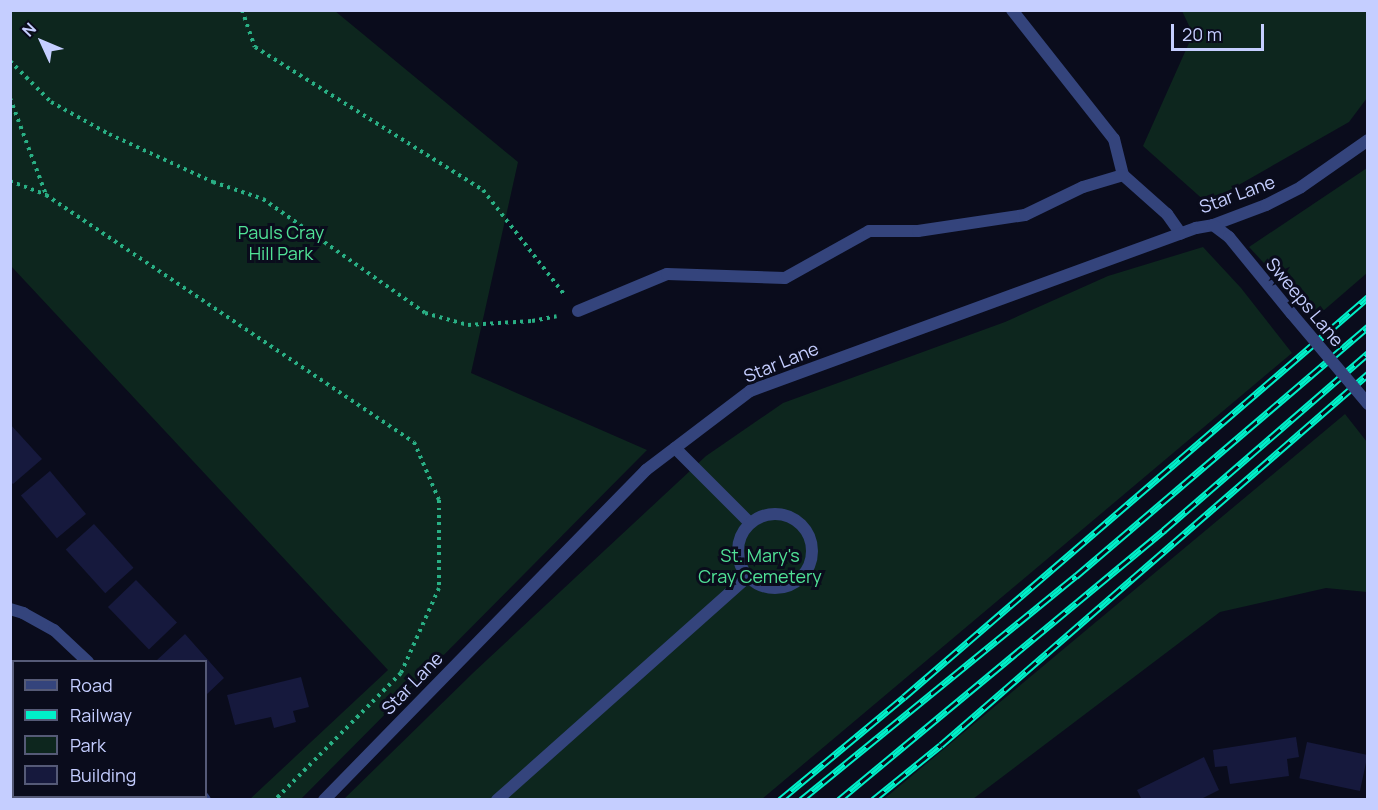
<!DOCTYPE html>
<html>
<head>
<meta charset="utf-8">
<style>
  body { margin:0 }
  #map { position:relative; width:1378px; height:810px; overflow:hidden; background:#0a0c1c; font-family:Manrope,sans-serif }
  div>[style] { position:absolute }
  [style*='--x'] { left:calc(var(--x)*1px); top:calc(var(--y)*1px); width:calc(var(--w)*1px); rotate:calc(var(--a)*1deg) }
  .green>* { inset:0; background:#0d261e }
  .building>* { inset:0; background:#16193d; transform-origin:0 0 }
  .path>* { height:4px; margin-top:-2px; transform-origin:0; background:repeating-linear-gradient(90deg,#29af84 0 3px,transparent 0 7.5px) }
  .service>* { height:12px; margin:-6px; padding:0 6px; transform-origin:6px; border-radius:6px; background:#34447c }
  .service>.ring { margin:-6px; padding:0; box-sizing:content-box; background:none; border:12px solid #34447c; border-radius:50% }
  .minor>* { height:12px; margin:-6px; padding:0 6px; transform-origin:6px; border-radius:6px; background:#34447c }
  .tertiary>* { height:12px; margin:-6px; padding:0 6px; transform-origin:6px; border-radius:6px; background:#34447c }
  .rail>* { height:7px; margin-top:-3.5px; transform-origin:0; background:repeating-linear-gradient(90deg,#0a0c1c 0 14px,#00f0c9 0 28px); box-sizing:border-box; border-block:2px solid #00f0c9 }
  .tertiary-bridge>* { height:12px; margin:-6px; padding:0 6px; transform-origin:6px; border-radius:6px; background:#34447c }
  span { translate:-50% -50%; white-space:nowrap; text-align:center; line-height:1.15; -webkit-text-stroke:6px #0a0c1c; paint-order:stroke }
  .street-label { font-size:18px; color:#c5ceff }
  .park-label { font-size:18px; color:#50e196 }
  .frame { position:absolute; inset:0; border:12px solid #c5ceff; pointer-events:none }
  .legend { position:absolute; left:12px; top:660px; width:195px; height:138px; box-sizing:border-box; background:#0a0c1c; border:2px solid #555a77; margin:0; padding:8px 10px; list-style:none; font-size:18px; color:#c5ceff }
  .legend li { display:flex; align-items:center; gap:12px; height:30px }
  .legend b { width:30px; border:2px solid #555a77 }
  .north { position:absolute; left:12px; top:12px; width:60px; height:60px; -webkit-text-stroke:4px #0a0c1c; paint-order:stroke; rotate:314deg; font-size:16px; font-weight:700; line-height:24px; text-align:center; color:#c5ceff }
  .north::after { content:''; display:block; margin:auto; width:21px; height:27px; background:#c5ceff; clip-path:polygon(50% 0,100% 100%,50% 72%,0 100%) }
  .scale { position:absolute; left:1171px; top:24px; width:93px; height:27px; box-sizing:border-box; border:3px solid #c5ceff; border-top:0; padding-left:8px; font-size:18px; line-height:21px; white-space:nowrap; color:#c5ceff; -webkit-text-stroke:4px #0a0c1c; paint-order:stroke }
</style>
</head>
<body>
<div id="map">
  <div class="green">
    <i style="clip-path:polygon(11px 10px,335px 11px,518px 162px,471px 373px,647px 450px,301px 799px,250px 799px,388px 670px,11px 266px)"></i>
    <i style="clip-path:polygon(1182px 11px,1367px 11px,1367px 98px,1349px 122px,1207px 203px,1143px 146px,1193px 34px)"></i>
    <i style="clip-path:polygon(1367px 168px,1367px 273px,1315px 318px,1249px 247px)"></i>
    <i style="clip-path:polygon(1203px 247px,1241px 288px,1292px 353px,762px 799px,343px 800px,474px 672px,706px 456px,783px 403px,1005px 322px,1108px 276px)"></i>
    <i style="clip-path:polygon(1345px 414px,1367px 442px,1367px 592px,1326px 588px,1220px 612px,973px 799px,884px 799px)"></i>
  </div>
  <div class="building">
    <i style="clip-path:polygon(10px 424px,42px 459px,13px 484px,10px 481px)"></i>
    <i style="left:50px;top:471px;width:56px;height:38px;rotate:50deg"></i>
    <i style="left:94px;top:524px;width:59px;height:38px;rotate:48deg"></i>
    <i style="left:136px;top:580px;width:59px;height:39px;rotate:46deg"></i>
    <i style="clip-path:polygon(185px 634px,224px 678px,206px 695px,206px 662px,157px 660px)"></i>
    <i style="clip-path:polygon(301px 677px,309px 707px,293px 711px,296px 722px,274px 728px,271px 717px,235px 725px,227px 695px)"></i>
    <i style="clip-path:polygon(12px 679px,14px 681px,14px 728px,10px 725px)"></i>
    <i style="clip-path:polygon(1296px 737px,1299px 757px,1287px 759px,1289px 776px,1230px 784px,1227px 766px,1215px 767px,1213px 750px)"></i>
    <i style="left:1307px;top:742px;width:62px;height:37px;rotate:12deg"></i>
    <i style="clip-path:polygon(1204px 757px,1219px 790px,1199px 800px,1142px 800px,1137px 790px)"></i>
  </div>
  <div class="path">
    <i style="--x:242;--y:10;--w:39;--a:71"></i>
    <i style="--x:255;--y:47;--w:269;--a:32.1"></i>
    <i style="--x:483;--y:190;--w:132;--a:52.1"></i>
    <i style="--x:10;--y:61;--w:58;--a:45"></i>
    <i style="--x:51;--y:102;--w:66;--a:28.9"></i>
    <i style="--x:109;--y:134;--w:115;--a:24.8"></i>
    <i style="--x:213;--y:182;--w:53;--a:18.8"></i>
    <i style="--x:263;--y:199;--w:198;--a:35.1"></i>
    <i style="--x:425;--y:313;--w:45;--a:15.6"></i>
    <i style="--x:468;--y:325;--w:64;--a:-3.6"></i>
    <i style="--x:532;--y:321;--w:25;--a:-11"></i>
    <i style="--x:10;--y:98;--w:103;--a:69.6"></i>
    <i style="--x:46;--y:195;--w:443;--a:33.9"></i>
    <i style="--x:414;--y:442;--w:63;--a:66.7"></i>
    <i style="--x:439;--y:500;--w:88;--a:90"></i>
    <i style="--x:439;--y:588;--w:93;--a:114.1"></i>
    <i style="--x:401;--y:673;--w:179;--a:134.8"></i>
    <i style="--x:10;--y:181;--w:39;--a:21"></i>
  </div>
  <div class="service">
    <i style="--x:1012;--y:10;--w:164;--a:51.7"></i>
    <i style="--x:1114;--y:139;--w:37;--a:76"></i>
    <i style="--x:1123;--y:175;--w:59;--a:41.6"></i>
    <i style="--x:1167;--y:214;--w:24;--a:55"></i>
    <i style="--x:1213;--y:225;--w:57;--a:-20.7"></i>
    <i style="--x:1266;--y:205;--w:39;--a:-27"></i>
    <i style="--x:1301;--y:187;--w:82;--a:-35"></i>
    <i style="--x:578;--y:311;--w:96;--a:-22.6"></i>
    <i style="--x:667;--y:274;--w:118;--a:1.9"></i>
    <i style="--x:785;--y:278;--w:96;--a:-29.2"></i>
    <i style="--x:869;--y:231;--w:49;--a:0"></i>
    <i style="--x:918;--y:231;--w:108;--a:-8.5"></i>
    <i style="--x:1025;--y:215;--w:64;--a:-25.8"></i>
    <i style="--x:1083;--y:187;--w:42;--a:-16.7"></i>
    <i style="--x:675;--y:448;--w:106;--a:45"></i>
    <i class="ring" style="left:738px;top:514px;width:62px;height:62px"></i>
    <i style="--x:497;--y:800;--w:335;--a:-41.7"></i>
  </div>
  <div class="minor">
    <i style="--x:10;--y:609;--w:14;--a:17"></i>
    <i style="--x:23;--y:613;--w:35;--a:29"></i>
    <i style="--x:54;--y:630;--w:47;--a:43.3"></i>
    <i style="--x:202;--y:796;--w:5;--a:53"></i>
  </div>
  <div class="tertiary">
    <i style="--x:324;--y:800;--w:461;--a:-45.7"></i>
    <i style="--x:646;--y:470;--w:131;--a:-37.2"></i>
    <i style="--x:750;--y:391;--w:475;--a:-20.1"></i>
    <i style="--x:1196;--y:228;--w:17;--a:-10"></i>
    <i style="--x:1213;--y:225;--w:20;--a:37"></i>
    <i style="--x:1229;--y:237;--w:99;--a:50.7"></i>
  </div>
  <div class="rail">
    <i style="--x:780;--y:800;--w:161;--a:-39.7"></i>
    <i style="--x:904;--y:697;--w:613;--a:-40.76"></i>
    <i style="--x:801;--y:800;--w:355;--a:-39.2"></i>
    <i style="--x:1076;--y:576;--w:384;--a:-40.5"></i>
    <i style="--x:839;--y:800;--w:423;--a:-39.7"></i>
    <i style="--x:1164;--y:530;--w:270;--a:-40.9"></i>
    <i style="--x:873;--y:800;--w:87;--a:-39"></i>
    <i style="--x:941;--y:745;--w:566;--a:-40.99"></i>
  </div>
  <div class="tertiary-bridge">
    <i style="--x:1292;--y:314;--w:118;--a:49.8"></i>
  </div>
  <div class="street-label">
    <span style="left:1237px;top:194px;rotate:-20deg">Star Lane</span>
    <span style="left:1305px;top:302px;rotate:50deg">Sweeps Lane</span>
    <span style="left:781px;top:362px;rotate:-22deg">Star Lane</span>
    <span style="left:412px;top:683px;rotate:-46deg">Star Lane</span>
  </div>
  <div class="park-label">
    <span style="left:281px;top:243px">Pauls Cray<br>Hill Park</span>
    <span style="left:760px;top:566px">St. Mary's<br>Cray Cemetery</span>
  </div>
  <div class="frame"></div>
  <ul class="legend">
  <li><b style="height:8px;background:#34447c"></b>Road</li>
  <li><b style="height:8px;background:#00f0c9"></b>Railway</li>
  <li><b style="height:16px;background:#0d261e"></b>Park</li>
  <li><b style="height:16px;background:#16193d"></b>Building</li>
  </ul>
  <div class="north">N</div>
  <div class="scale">20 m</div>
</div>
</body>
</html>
